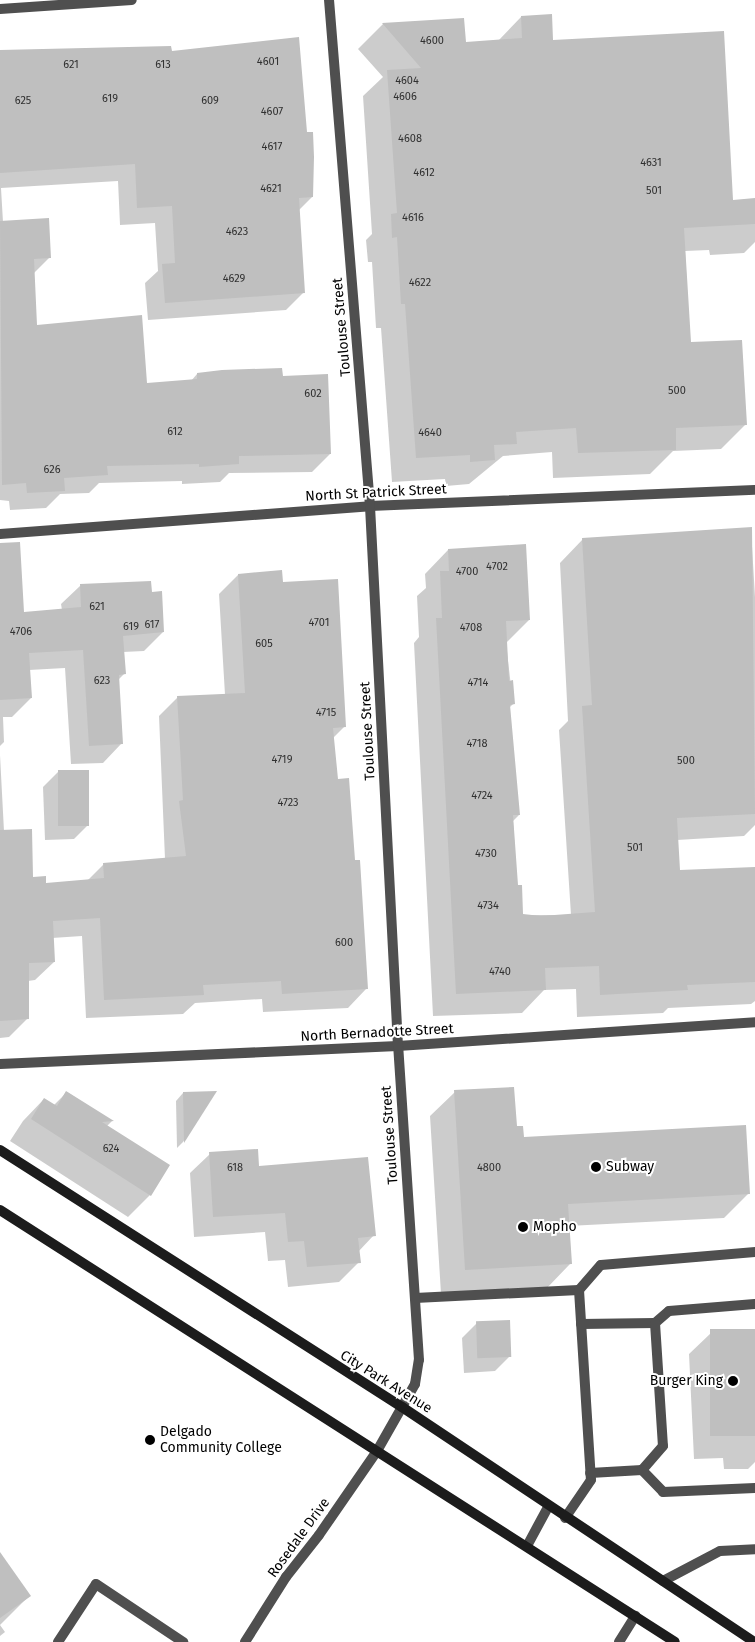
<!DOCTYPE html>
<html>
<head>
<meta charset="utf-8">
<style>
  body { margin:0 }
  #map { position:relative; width:755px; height:1642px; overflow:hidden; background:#fff; font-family:"Fira Sans",sans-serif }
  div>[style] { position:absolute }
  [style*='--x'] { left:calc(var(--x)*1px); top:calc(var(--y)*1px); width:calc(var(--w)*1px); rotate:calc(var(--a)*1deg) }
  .shadow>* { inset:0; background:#0003 }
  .building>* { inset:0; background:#bfbfbf; transform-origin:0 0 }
  .lane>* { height:10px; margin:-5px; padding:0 5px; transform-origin:5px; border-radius:5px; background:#4f4f4f }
  .street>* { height:10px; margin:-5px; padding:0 5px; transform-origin:5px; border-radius:5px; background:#4f4f4f }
  .secondary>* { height:10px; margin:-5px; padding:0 5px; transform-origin:5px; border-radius:5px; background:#1c1c1c }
  .dots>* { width:14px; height:14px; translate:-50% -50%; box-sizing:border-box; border:2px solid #fff; border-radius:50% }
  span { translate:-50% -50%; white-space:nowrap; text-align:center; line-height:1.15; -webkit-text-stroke:4px #fff; paint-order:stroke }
  .number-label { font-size:11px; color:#303030 }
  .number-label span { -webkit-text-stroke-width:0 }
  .street-label { font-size:14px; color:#000 }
  .poi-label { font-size:14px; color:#000 }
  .left { translate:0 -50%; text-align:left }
  .right { translate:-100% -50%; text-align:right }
</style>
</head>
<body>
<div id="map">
  <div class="shadow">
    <i style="clip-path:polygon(521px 17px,732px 201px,755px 200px,755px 242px,744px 253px,710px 255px,709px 250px,685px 251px,690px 344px,745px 425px,721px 449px,673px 451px,650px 474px,553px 478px,552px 452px,503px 456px,469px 484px,446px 486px,445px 479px,392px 482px,381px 328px,376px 328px,372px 262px,368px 262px,366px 240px,372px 234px,363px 96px,383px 77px,358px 49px,383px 24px,463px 19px,465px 43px,498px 41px)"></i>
    <i style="clip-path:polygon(170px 52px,312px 197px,298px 211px,304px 292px,286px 310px,148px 320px,145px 283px,158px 271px,155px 223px,120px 225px,118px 181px,1px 188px,3px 222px,50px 257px,33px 274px,36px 327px,146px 384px,191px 381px,197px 374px,282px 377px,330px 454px,312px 472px,229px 473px,220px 482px,182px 484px,182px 481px,99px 483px,89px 493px,60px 494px,46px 508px,10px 510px,9px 501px,0 500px,0 53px)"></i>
    <i style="clip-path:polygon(751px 529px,755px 597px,755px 825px,744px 836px,677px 840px,679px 871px,755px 868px,755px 1001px,751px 1004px,668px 1008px,663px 1013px,577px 1017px,576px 989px,544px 990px,522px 1013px,433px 1016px,414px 643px,419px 637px,417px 596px,426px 588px,425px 574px,448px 550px,529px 620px,506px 643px,513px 704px,509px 708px,519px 815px,513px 821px,517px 886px,522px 915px,571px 915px,559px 730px,568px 721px,560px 563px,583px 539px)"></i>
    <i style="clip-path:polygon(238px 575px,282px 584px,345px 726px,333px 738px,337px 780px,354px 861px,366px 989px,348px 1008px,263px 1012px,262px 999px,195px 1003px,183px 1014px,86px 1018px,82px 936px,52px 938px,54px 962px,35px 980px,28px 981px,28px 1018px,9px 1037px,0 1038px,0 755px,4px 831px,32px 878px,45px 884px,87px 881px,104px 864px,165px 859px,159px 716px,178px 697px,225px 695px,219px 594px)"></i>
    <i style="clip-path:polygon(80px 586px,150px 593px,163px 632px,144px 651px,123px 652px,124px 674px,118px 680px,121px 744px,103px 763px,71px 764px,65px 668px,29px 670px,31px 698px,12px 717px,3px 717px,4px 742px,0 746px,0 587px,23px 613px,62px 610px,61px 604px)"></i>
    <i style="clip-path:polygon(58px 772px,89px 824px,74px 839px,45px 840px,43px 787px)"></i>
    <i style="clip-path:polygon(67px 1092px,112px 1121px,107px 1126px,150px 1195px,128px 1217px,10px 1141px,23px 1121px,44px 1099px,54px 1105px)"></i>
    <i style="clip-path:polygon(215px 1092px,183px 1142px,177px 1148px,176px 1101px,183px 1093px)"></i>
    <i style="clip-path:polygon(455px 1092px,515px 1128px,523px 1139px,749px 1193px,724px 1218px,568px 1226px,570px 1264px,546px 1289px,441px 1294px,430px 1116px)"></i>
    <i style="clip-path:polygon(210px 1154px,258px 1168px,374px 1235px,358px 1252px,359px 1262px,339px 1282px,288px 1287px,285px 1260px,268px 1261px,265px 1232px,194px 1237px,190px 1173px)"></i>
    <i style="clip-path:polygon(477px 1323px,510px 1356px,495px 1371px,464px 1373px,462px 1338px)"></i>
    <i style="clip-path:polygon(755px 1330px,755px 1462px,748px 1469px,724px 1469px,723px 1458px,694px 1459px,689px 1354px,711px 1333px)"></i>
    <i style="clip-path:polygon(0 1554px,29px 1596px,0 1625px,5px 1632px,0 1636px)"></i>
  </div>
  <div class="building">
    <i style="clip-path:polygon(552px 14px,553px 40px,724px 31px,733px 200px,755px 198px,755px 224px,684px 228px,691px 342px,742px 340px,747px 425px,676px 428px,676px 450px,578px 453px,576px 428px,516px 432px,517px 444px,494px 445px,495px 460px,470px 462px,470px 455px,416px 458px,405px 304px,401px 304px,397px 237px,392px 238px,391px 214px,397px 213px,387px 70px,421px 68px,382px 23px,464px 18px,466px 42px,522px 38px,521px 16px)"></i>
    <i style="clip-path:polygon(299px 37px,307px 132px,313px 132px,314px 157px,313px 197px,299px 198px,305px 293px,165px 303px,162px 264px,175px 263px,172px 206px,137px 208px,135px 164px,0 173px,0 50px,171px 46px,172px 51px)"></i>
    <i style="clip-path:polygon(49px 218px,51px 258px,34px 259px,37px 325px,142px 315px,147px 383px,197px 379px,197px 373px,222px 370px,282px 368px,283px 376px,328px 374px,331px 454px,239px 456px,239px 464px,199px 467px,199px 464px,107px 466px,108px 475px,64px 478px,65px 491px,27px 493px,26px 483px,2px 485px,0 221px)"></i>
    <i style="clip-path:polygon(752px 527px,755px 814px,677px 818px,680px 870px,755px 867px,755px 982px,687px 985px,688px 990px,600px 995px,599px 966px,545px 968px,546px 990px,456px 994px,436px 618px,442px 618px,440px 571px,449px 571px,448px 549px,526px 544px,530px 620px,506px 621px,509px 681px,513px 680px,515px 704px,510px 705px,520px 815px,513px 815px,518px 885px,522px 885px,523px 914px,541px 916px,595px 912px,582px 706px,592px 705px,582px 538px)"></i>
    <i style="clip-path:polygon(20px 542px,24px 612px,81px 607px,80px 584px,151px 581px,152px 592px,162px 591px,164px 632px,123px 636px,126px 674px,119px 675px,123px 744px,89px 746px,83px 650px,29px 653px,32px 698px,0 700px,0 543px)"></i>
    <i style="clip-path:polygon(282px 570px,283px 582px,338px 579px,346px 727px,333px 728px,338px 779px,349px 778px,355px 860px,360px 860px,368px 989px,282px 994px,281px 981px,203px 985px,204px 995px,104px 1000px,100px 918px,53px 921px,55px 962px,29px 963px,29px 1019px,0 1021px,0 830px,32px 829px,33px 877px,46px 876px,46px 883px,104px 878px,103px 863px,186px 856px,179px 801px,183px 800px,177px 696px,245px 693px,238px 574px)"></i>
    <i style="left:58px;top:770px;width:31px;height:56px"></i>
    <i style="clip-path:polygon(514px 1087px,517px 1126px,523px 1126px,524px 1137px,746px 1125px,750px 1194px,568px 1204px,572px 1264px,465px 1270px,454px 1090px)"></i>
    <i style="clip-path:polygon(66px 1091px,114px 1121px,102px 1122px,170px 1165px,151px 1196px,31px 1119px,44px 1098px,57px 1106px)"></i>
    <i style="clip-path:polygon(217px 1091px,184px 1143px,183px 1092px)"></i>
    <i style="clip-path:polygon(258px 1149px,259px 1166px,368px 1157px,376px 1236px,358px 1238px,361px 1263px,307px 1267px,304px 1241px,288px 1242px,285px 1213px,213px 1217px,209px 1152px)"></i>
    <i style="left:510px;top:1320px;width:37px;height:34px;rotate:88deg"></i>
    <i style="left:755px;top:1329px;width:107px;height:45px;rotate:90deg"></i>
    <i style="clip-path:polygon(0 1552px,31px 1596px,0 1618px)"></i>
  </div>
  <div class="lane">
    <i style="--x:579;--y:1290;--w:33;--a:-49"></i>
    <i style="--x:601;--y:1265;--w:155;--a:-4.8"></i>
    <i style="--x:415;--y:1298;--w:164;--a:-2.8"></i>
    <i style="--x:579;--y:1290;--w:190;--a:86.4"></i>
    <i style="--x:591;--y:1480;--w:46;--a:124.4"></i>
    <i style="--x:655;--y:1323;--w:18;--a:-41"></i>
    <i style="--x:669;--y:1311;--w:86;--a:-4.7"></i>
    <i style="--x:581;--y:1324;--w:74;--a:-0.8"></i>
    <i style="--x:655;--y:1323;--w:123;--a:86.3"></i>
    <i style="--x:663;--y:1446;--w:32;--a:131"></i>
    <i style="--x:642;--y:1470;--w:52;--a:176.7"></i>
    <i style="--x:642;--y:1470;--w:30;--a:46"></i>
    <i style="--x:663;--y:1492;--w:92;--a:-2.5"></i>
    <i style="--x:527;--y:1546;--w:44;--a:-61.7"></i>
    <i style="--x:58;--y:1642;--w:69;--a:-56.8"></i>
    <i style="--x:96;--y:1584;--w:105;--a:33.7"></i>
    <i style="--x:619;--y:1642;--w:31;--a:-58"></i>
  </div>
  <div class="street">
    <i style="--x:0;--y:9;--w:132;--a:-3.9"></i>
    <i style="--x:0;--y:534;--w:371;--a:-4.3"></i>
    <i style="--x:370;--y:506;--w:385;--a:-2.4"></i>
    <i style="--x:0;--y:1064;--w:398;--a:-2.6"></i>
    <i style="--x:398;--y:1046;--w:358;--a:-3.8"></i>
    <i style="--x:663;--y:1581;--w:64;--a:-27.8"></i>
    <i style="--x:720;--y:1551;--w:35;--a:-3"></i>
    <i style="--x:245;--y:1642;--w:77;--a:-57.8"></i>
    <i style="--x:286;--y:1577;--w:53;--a:-51.8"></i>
    <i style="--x:319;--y:1535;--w:102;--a:-55.4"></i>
    <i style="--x:377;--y:1451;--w:77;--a:-60.4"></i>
    <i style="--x:415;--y:1384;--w:24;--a:-81"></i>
    <i style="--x:419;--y:1360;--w:315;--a:-93.8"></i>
    <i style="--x:398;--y:1046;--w:541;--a:-92.97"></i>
    <i style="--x:370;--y:506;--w:508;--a:-94.63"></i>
  </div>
  <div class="secondary">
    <i style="--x:0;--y:1150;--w:477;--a:32.6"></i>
    <i style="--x:402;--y:1407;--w:424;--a:33.7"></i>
    <i style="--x:0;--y:1210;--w:801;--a:32.62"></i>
  </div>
  <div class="dots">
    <i style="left:596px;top:1167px;background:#000"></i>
    <i style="left:523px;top:1227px;background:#000"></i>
    <i style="left:733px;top:1381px;background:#000"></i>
    <i style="left:150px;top:1440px;background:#000"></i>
  </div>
  <div class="number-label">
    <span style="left:432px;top:41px">4600</span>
    <span style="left:268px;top:62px">4601</span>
    <span style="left:71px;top:65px">621</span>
    <span style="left:163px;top:65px">613</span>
    <span style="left:407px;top:81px">4604</span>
    <span style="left:405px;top:97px">4606</span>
    <span style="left:110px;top:99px">619</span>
    <span style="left:23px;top:101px">625</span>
    <span style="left:210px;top:101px">609</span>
    <span style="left:272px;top:112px">4607</span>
    <span style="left:410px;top:139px">4608</span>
    <span style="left:272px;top:147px">4617</span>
    <span style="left:651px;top:163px">4631</span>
    <span style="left:424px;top:173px">4612</span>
    <span style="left:271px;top:189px">4621</span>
    <span style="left:654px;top:191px">501</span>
    <span style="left:413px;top:218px">4616</span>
    <span style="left:237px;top:232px">4623</span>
    <span style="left:234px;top:279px">4629</span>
    <span style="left:420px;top:283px">4622</span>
    <span style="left:677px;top:391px">500</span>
    <span style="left:313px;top:394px">602</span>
    <span style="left:175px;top:432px">612</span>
    <span style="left:430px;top:433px">4640</span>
    <span style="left:52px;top:470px">626</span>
    <span style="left:497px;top:567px">4702</span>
    <span style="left:467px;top:572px">4700</span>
    <span style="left:97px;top:607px">621</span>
    <span style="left:319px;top:623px">4701</span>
    <span style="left:152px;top:625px">617</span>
    <span style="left:131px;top:627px">619</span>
    <span style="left:471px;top:628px">4708</span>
    <span style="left:21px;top:632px">4706</span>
    <span style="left:264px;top:644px">605</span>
    <span style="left:102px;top:681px">623</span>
    <span style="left:478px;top:683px">4714</span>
    <span style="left:326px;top:713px">4715</span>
    <span style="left:477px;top:744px">4718</span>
    <span style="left:282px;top:760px">4719</span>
    <span style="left:686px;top:761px">500</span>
    <span style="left:482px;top:796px">4724</span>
    <span style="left:288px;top:803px">4723</span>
    <span style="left:635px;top:848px">501</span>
    <span style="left:486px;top:854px">4730</span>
    <span style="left:488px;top:906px">4734</span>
    <span style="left:344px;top:943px">600</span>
    <span style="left:500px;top:972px">4740</span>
    <span style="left:111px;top:1149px">624</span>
    <span style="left:235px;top:1168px">618</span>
    <span style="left:489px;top:1168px">4800</span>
  </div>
  <div class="street-label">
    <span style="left:342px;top:327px;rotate:-95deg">Toulouse Street</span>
    <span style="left:376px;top:493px;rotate:-3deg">North St Patrick Street</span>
    <span style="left:368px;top:731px;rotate:-93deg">Toulouse Street</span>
    <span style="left:377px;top:1033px;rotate:-3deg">North Bernadotte Street</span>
    <span style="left:390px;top:1135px;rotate:-94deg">Toulouse Street</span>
    <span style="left:386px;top:1382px;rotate:32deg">City Park Avenue</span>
    <span style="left:299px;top:1538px;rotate:-54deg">Rosedale Drive</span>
  </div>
  <div class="poi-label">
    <span class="left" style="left:606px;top:1167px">Subway</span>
    <span class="left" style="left:533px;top:1227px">Mopho</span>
    <span class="right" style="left:723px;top:1381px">Burger King</span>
    <span class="left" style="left:160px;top:1440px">Delgado<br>Community College</span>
  </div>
</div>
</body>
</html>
